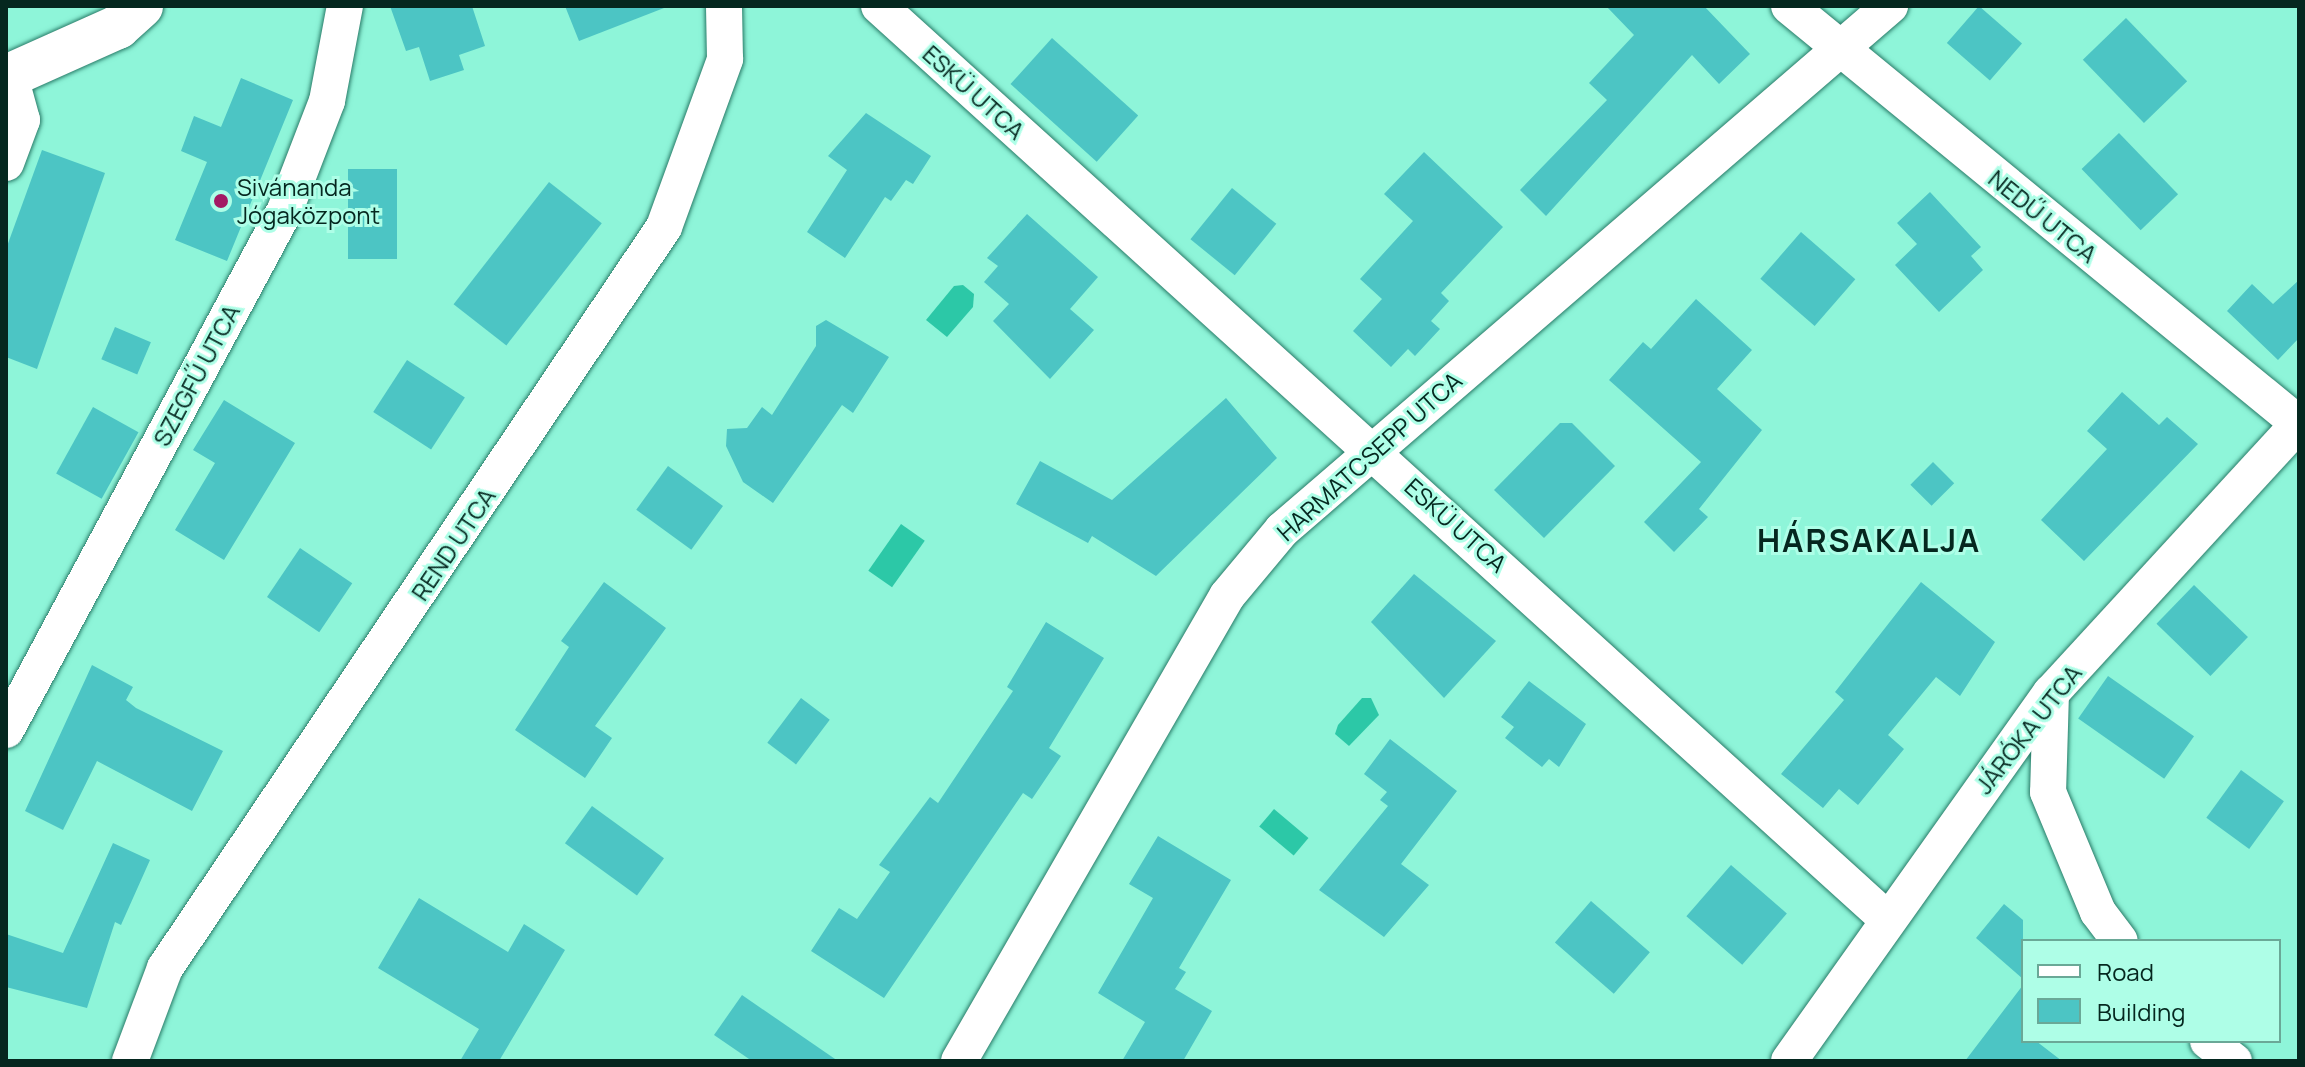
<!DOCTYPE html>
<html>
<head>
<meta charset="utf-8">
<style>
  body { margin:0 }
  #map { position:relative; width:2305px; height:1067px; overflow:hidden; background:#8ef5d9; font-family:Manrope,sans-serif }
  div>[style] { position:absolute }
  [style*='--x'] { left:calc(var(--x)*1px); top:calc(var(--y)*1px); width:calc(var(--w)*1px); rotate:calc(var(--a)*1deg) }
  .water>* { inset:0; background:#2cc8a7; transform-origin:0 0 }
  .building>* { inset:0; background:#4cc5c4; transform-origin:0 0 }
  .roads { filter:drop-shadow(0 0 2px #297b68) drop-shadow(0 0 2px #297b68) }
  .minor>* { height:36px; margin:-18px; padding:0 18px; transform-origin:18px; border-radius:18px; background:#fff }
  .secondary>* { height:44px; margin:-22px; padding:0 22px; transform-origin:22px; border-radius:22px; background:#fff }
  .dots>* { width:22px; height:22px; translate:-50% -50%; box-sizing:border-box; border:4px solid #aefee7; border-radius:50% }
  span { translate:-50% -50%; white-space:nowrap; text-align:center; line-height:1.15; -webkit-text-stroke:6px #aefee7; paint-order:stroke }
  .street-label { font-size:24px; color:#05271f }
  .poi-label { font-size:24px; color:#05271f }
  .left { translate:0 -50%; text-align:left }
  .district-label { font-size:32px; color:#05271f; font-weight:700; letter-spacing:2px }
  .frame { position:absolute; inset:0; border:8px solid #05271f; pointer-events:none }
  .legend { position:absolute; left:2021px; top:939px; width:260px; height:104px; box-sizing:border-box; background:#aefee7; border:2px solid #6aa897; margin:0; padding:10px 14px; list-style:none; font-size:24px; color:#05271f }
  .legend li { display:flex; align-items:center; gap:16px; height:40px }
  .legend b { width:40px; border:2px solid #6aa897 }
</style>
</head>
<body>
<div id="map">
  <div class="water">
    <i style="clip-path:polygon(963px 285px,974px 294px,973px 307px,947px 337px,926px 320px,954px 286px)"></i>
    <i style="left:901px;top:524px;width:29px;height:57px;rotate:35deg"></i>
    <i style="clip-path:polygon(1362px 698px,1371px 698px,1379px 715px,1349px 746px,1335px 734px,1338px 725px)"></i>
    <i style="left:1274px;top:809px;width:45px;height:23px;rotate:40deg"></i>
  </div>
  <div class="building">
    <i style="clip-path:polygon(390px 6px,472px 6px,485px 46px,459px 55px,464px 70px,430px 81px,419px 47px,406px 51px)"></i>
    <i style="clip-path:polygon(565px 6px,663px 6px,664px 8px,579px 41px)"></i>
    <i style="clip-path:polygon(1606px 6px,1704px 6px,1750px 54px,1719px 84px,1692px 55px,1546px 216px,1520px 190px,1607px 100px,1589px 83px,1634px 35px)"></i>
    <i style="left:1979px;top:6px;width:57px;height:49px;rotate:41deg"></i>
    <i style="left:2126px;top:18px;width:88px;height:60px;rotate:46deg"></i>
    <i style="left:1052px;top:38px;width:116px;height:62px;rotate:42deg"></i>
    <i style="clip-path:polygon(241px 78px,293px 100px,227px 261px,175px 240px,207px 162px,181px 151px,194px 116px,221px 127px)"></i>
    <i style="clip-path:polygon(866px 113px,931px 156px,913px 184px,906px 180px,891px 201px,885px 197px,845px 258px,807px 232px,847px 170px,828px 156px)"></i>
    <i style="left:2119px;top:133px;width:85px;height:52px;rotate:46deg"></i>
    <i style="clip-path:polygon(42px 150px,105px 173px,37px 369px,6px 357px,6px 249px)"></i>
    <i style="clip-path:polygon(1424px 152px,1503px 227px,1441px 293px,1449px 301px,1431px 321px,1440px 329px,1415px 356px,1408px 349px,1391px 367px,1353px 331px,1382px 299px,1360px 279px,1413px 221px,1384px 194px)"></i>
    <i style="left:348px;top:169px;width:49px;height:90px"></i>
    <i style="left:549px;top:182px;width:67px;height:155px;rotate:38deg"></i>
    <i style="left:1232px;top:188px;width:57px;height:66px;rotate:39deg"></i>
    <i style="clip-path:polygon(1930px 192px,1981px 247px,1971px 256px,1983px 270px,1939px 312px,1895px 265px,1917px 244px,1897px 223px)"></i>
    <i style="clip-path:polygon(1027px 214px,1098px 277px,1070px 309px,1094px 330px,1050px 379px,993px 321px,1009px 304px,984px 282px,998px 266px,987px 258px)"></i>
    <i style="left:1801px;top:232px;width:72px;height:62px;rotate:41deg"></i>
    <i style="clip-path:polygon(2299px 280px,2299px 338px,2278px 360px,2227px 311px,2252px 284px,2273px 304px)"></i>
    <i style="clip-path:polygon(1696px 299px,1752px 350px,1717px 389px,1762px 430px,1699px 509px,1708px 517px,1674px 552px,1644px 522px,1701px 462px,1609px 380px,1643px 342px,1651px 349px)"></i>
    <i style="clip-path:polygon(826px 320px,889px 357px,853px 413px,842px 405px,773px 503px,743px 482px,726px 446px,727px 429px,747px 428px,762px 407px,772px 415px,816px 346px,816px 326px)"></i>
    <i style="left:115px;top:327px;width:39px;height:35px;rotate:23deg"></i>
    <i style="left:407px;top:360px;width:69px;height:62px;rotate:33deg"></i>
    <i style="clip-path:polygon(2122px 392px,2159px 425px,2167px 417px,2198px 444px,2084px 561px,2041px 520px,2107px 449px,2087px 431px)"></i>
    <i style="clip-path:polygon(1226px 398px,1277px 458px,1156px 576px,1092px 536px,1088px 543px,1016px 504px,1040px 461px,1112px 500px)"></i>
    <i style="clip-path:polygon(224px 400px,295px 443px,224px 560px,175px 530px,215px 463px,193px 450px)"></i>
    <i style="left:93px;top:407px;width:52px;height:76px;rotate:29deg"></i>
    <i style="clip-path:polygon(1560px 423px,1572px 423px,1615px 466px,1544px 538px,1494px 490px)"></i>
    <i style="left:1933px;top:462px;width:30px;height:32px;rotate:45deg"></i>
    <i style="left:668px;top:466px;width:68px;height:54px;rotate:36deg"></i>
    <i style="left:300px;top:548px;width:63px;height:59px;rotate:34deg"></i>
    <i style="clip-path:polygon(1414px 574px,1496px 641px,1444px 698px,1371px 622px)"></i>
    <i style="clip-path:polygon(604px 582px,666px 628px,595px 726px,612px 738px,585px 778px,515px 730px,569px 647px,561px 641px)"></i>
    <i style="clip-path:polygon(1921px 582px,1995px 642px,1960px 696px,1936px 677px,1888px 735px,1904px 749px,1858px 805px,1839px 789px,1823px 808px,1781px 774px,1844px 700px,1835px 692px)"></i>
    <i style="left:2194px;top:585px;width:75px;height:54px;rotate:44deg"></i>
    <i style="clip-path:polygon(1046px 622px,1104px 658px,1049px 748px,1061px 756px,1032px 799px,1023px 793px,884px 998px,811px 951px,839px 908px,857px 919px,890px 872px,879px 865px,930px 797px,938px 803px,1013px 691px,1007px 687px)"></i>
    <i style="clip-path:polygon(92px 665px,133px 687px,126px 700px,136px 708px,223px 751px,192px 811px,97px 761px,63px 830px,25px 811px)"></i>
    <i style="left:2108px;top:676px;width:105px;height:52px;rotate:35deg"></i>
    <i style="clip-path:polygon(1529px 681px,1586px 724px,1559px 767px,1549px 759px,1542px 767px,1505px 738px,1514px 727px,1501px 717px)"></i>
    <i style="left:801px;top:698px;width:36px;height:56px;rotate:37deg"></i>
    <i style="clip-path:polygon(1390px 739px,1457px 791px,1401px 864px,1429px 885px,1384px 937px,1319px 890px,1388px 806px,1380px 800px,1387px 792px,1364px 774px)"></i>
    <i style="left:2241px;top:770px;width:53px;height:59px;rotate:36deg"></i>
    <i style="left:592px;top:806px;width:89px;height:46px;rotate:36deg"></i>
    <i style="clip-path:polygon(1158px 836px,1231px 880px,1179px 968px,1186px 972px,1175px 989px,1212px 1011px,1183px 1061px,1122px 1061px,1145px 1022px,1098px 993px,1153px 898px,1129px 884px)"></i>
    <i style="clip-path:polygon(113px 843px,150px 860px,121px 925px,115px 922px,87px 1008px,6px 987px,6px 934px,63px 953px)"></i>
    <i style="left:1731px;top:865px;width:74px;height:68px;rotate:41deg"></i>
    <i style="clip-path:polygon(419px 898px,508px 952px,524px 924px,565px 950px,499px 1061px,460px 1061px,479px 1029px,378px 968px)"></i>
    <i style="left:1591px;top:901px;width:78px;height:55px;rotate:41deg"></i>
    <i style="clip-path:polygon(2004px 904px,2023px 920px,2023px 979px,1976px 938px)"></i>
    <i style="clip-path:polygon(2023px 985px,2023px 1041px,2036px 1041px,2062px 1061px,1965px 1061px)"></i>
    <i style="clip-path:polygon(742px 995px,838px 1061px,752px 1061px,714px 1035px)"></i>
  </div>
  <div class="roads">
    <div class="minor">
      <i style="--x:879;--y:6;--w:1360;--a:42.17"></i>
      <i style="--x:1789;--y:6;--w:659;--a:39.34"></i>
      <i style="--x:6;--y:163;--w:46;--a:-69.6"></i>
      <i style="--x:22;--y:120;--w:46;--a:-105.3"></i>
      <i style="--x:2051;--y:693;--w:99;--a:91.7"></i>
      <i style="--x:2048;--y:792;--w:130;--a:67.4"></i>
      <i style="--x:2098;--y:912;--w:36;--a:53"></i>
      <i style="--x:6;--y:730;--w:590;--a:-61.78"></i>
      <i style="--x:285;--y:210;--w:117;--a:-68.9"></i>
      <i style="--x:327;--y:101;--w:97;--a:-79.3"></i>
      <i style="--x:2208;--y:1041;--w:33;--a:38"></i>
      <i style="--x:130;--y:1061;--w:99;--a:-69.4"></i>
      <i style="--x:165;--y:968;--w:893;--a:-56.04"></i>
      <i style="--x:664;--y:227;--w:179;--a:-70"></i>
      <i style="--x:725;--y:59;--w:53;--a:-91.1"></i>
      <i style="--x:959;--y:1061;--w:537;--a:-60.04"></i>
      <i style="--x:1227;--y:596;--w:86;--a:-50.2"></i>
      <i style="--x:1282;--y:530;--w:803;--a:-40.76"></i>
      <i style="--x:1789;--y:1061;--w:452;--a:-54.6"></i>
      <i style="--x:2051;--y:693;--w:367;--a:-47.4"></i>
    </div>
    <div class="secondary">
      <i style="--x:6;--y:77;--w:123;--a:-24.1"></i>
      <i style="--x:118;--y:27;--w:31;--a:-42"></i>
    </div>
  </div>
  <div class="dots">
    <i style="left:221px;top:201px;background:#a31a64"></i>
  </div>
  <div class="street-label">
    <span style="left:974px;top:92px;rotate:42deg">ESKÜ UTCA</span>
    <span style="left:2043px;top:216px;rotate:39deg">NEDŰ UTCA</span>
    <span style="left:196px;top:375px;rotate:-62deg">SZEGFŰ UTCA</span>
    <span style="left:1369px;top:456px;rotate:-42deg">HARMATCSEPP UTCA</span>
    <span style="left:1456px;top:525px;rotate:42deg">ESKÜ UTCA</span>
    <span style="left:453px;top:544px;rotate:-56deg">REND UTCA</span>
    <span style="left:2028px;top:729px;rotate:-52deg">JÁRÓKA UTCA</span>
  </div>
  <div class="poi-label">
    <span class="left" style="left:237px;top:201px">Sivánanda<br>Jógaközpont</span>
  </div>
  <div class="district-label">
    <span style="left:1869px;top:540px">HÁRSAKALJA</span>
  </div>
  <div class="frame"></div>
  <ul class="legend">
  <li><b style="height:10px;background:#fff"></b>Road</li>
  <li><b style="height:22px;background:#4cc5c4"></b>Building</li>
  </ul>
</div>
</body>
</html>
